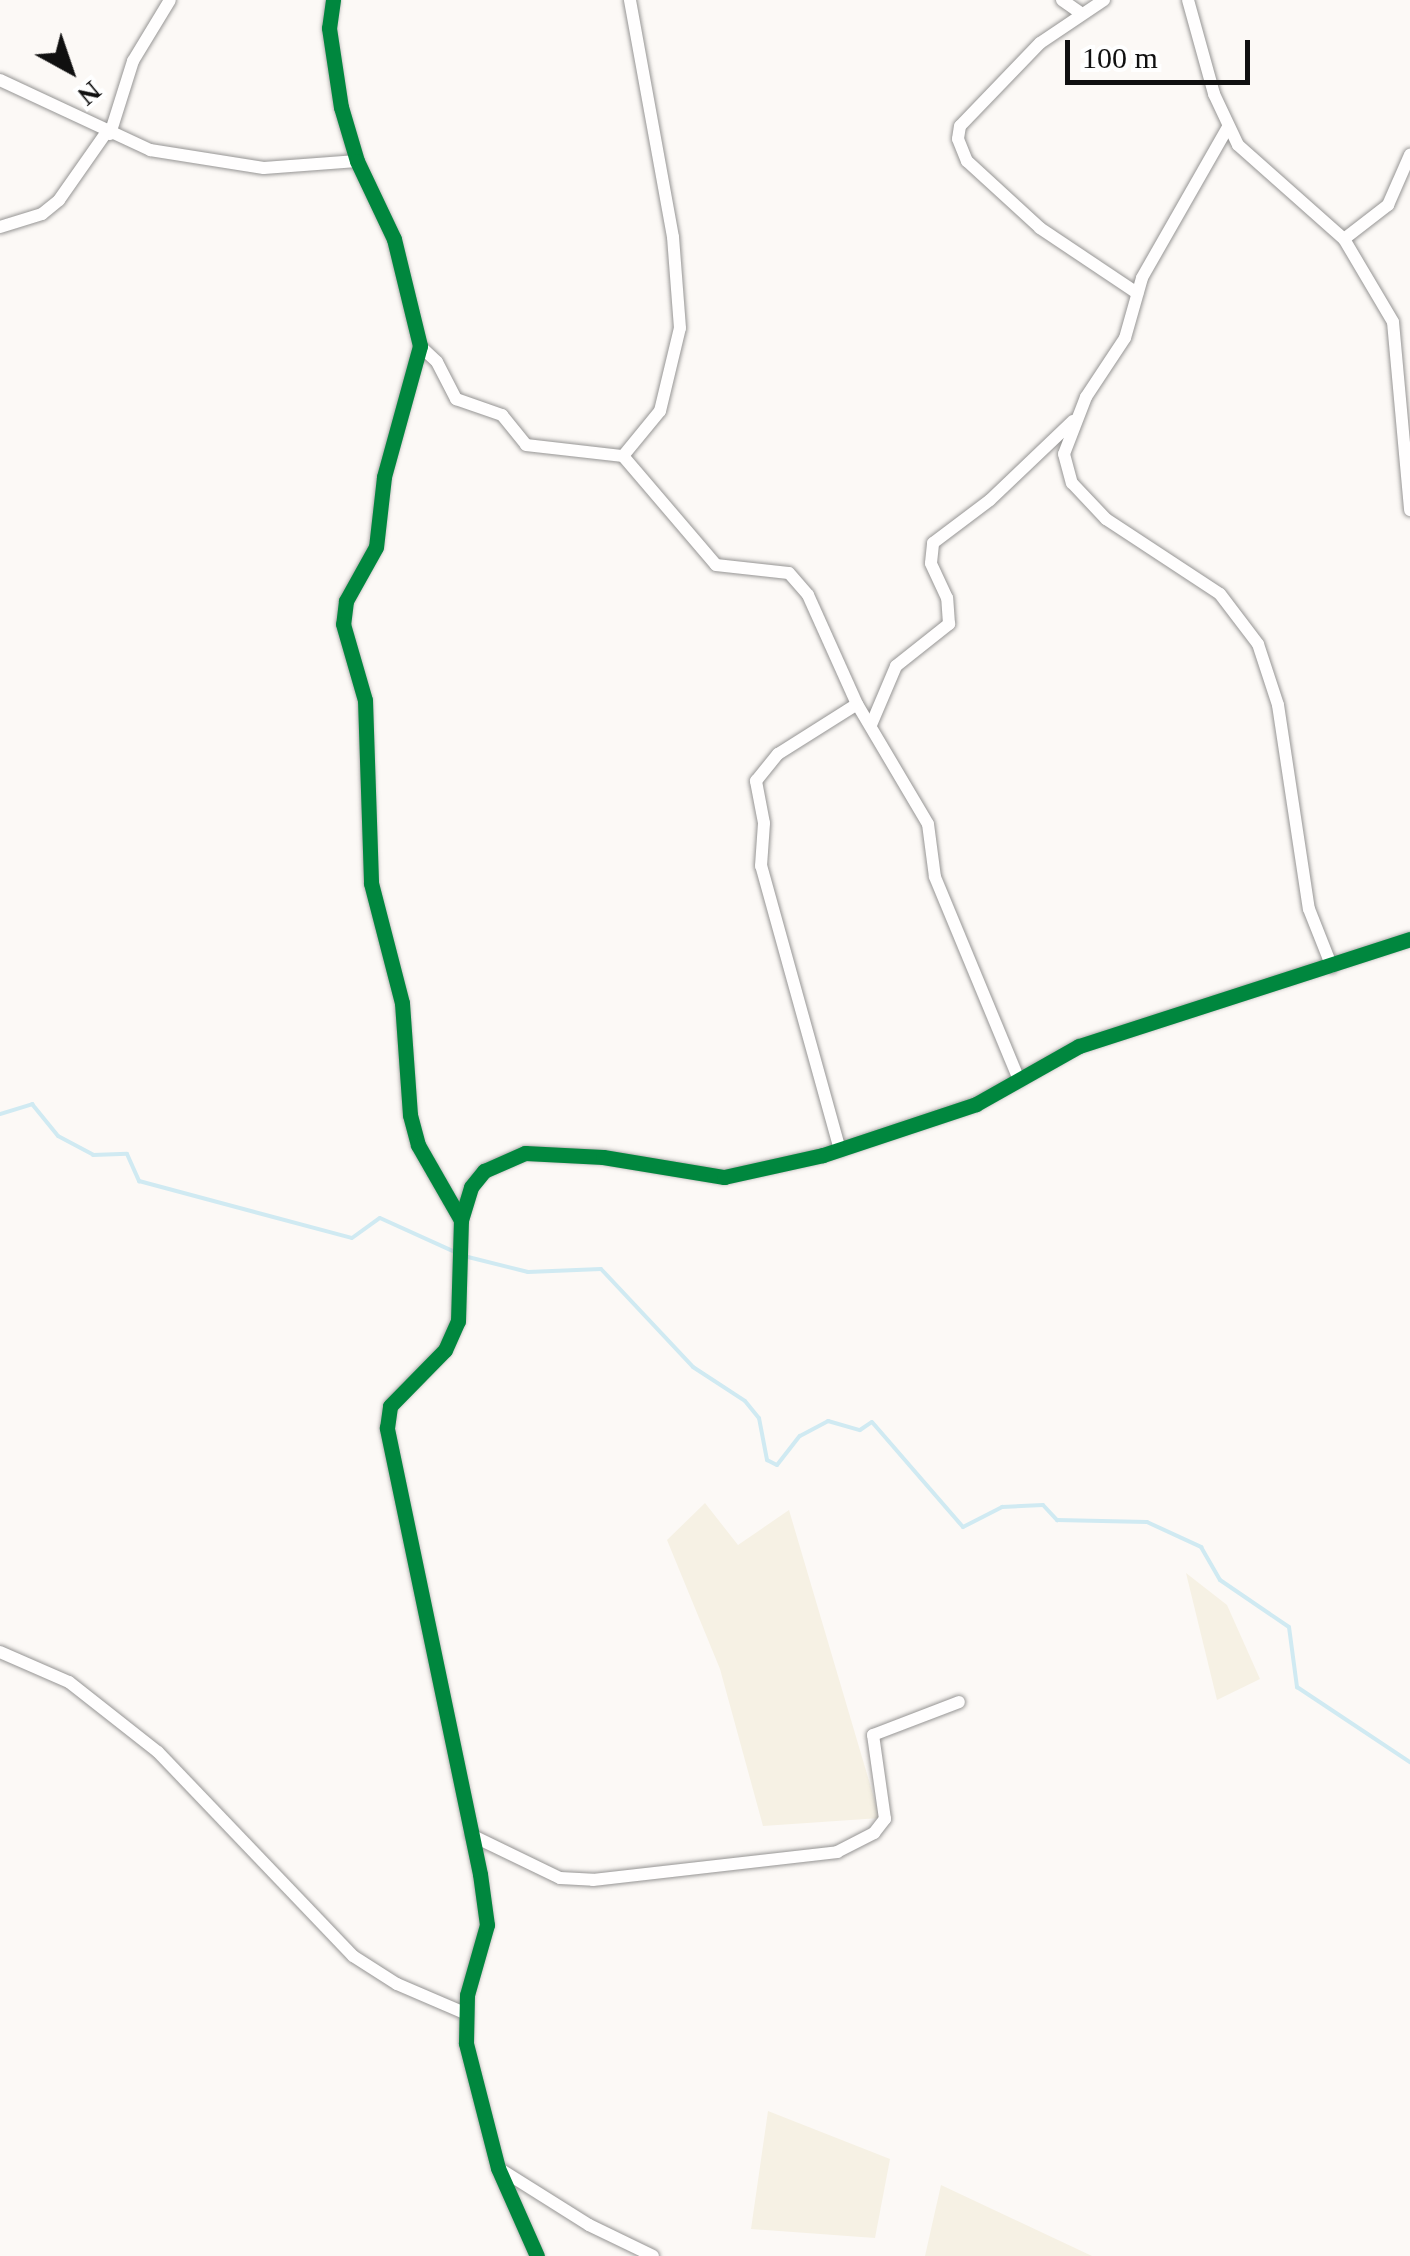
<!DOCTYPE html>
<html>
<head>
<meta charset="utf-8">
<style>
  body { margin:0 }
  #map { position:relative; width:1410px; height:2256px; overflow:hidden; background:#fcf9f6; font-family:"Times New Roman",serif }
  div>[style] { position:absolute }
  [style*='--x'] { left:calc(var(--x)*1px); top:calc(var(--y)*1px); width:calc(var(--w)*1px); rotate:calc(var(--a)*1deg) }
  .farmland>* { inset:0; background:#f6f1e4 }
  .stream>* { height:4px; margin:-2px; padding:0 2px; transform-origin:2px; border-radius:2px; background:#d0eaf2 }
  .roads { filter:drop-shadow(0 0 2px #969594) drop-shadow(0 0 2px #969594) }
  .street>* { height:12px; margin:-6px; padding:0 6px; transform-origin:6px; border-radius:6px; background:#fffefe }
  .cycleway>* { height:15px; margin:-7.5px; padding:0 7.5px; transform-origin:7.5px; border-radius:7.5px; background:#00873e }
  span { translate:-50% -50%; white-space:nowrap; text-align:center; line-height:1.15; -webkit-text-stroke:10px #fff; paint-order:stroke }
  .north { position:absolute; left:20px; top:20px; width:100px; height:100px; -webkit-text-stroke:8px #fff; paint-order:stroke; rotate:140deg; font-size:28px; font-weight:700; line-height:40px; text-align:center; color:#101010 }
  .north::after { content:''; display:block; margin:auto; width:35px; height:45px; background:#101010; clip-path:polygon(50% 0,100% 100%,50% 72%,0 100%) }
  .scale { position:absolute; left:1065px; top:40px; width:185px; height:45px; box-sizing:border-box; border:5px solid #101010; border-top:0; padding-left:12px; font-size:30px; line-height:35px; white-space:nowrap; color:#101010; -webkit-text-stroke:8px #fff; paint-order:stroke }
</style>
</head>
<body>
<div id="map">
  <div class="farmland">
    <i style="clip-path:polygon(705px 1503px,738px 1545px,789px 1510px,880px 1818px,763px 1826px,720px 1669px,667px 1540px)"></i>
    <i style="clip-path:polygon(1186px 1573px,1227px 1605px,1260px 1679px,1217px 1700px)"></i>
    <i style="clip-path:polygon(768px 2111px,890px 2159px,875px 2238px,751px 2229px)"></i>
    <i style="clip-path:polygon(941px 2185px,1092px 2256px,925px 2256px)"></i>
  </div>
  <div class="stream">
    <i style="--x:0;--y:1114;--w:34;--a:-17"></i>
    <i style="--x:32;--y:1104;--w:41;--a:50.9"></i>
    <i style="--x:58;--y:1136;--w:40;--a:28"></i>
    <i style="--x:93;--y:1155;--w:34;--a:-2"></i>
    <i style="--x:127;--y:1154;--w:30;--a:66"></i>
    <i style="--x:139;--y:1181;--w:220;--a:15"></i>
    <i style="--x:352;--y:1238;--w:34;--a:-36"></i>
    <i style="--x:380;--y:1218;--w:82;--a:24.4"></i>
    <i style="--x:464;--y:1256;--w:66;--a:14"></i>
    <i style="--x:528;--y:1272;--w:73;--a:-2.4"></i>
    <i style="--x:601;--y:1269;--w:134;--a:46.8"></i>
    <i style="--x:693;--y:1367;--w:62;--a:33.2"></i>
    <i style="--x:745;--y:1401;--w:22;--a:51"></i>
    <i style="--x:759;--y:1418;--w:43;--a:79.2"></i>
    <i style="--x:767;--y:1460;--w:11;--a:27"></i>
    <i style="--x:777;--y:1465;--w:37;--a:-52"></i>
    <i style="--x:800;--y:1436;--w:32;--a:-28"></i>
    <i style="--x:828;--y:1421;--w:33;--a:16"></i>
    <i style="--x:860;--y:1430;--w:14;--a:-34"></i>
    <i style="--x:872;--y:1422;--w:139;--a:49.1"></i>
    <i style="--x:963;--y:1527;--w:44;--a:-27.1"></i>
    <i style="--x:1002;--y:1507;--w:41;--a:-2.8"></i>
    <i style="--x:1043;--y:1505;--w:21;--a:47"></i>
    <i style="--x:1057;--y:1520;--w:90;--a:1.3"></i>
    <i style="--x:1147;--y:1522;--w:60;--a:24.8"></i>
    <i style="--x:1201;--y:1547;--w:38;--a:60"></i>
    <i style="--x:1220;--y:1580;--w:83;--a:34.3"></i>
    <i style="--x:1289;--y:1627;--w:61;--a:82.4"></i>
    <i style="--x:1297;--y:1687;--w:136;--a:33.6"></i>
  </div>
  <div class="roads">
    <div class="street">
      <i style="--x:333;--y:0;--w:28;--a:98"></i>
      <i style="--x:329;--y:28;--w:80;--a:81.4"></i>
      <i style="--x:341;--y:107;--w:56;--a:73.5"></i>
      <i style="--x:357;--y:161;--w:86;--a:64.6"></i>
      <i style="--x:394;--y:239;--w:110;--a:76.3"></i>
      <i style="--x:420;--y:346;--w:136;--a:105.4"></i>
      <i style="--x:384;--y:477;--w:70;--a:96.5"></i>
      <i style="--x:376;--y:547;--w:62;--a:119.1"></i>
      <i style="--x:346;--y:601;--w:23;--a:97"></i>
      <i style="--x:343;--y:624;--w:79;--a:73.9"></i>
      <i style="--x:365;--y:700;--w:183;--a:88.1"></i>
      <i style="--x:371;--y:883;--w:124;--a:75.5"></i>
      <i style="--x:402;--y:1003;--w:112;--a:85.9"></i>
      <i style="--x:410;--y:1115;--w:31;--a:75"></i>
      <i style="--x:418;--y:1145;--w:86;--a:60.2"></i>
      <i style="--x:1062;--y:0;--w:24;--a:35"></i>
      <i style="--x:1104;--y:0;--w:77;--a:146.1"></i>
      <i style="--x:1040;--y:43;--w:115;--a:133.9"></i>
      <i style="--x:960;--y:126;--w:13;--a:99"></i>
      <i style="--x:958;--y:139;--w:24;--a:68"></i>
      <i style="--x:967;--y:161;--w:99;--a:42.5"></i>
      <i style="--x:1040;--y:228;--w:117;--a:33.8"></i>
      <i style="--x:1188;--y:0;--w:98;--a:74.5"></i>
      <i style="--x:1214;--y:94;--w:56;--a:64.8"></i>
      <i style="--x:1238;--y:145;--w:142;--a:41.6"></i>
      <i style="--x:1344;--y:239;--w:96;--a:59.4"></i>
      <i style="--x:1393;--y:322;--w:189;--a:84.8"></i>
      <i style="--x:0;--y:80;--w:166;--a:25"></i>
      <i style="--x:150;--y:150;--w:115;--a:9"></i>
      <i style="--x:264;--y:168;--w:93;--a:-4.3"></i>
      <i style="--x:1228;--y:127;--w:174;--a:119.7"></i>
      <i style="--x:1142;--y:278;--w:62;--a:105.8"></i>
      <i style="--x:1125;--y:338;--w:71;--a:123.5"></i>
      <i style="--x:1086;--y:397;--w:61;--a:111.1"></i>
      <i style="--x:1064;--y:454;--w:30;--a:75"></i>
      <i style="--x:1072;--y:483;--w:50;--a:46.6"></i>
      <i style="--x:1106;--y:519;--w:136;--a:33.3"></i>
      <i style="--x:1220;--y:594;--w:63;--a:52.8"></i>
      <i style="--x:1258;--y:644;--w:64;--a:71.8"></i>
      <i style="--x:1278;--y:705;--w:206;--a:81.4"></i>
      <i style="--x:1309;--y:909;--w:62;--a:68.4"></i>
      <i style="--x:110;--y:134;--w:77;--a:-72.5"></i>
      <i style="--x:133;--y:61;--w:71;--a:-58.8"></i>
      <i style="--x:0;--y:227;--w:44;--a:-17.2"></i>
      <i style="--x:42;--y:214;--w:22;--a:-39"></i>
      <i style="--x:59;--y:200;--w:82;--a:-55"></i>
      <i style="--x:1344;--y:239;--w:56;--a:-37.7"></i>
      <i style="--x:1388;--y:205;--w:55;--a:-66.3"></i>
      <i style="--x:420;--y:346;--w:23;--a:43"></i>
      <i style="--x:437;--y:362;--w:42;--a:62.8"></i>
      <i style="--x:456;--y:399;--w:49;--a:19.2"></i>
      <i style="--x:502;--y:415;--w:38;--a:51"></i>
      <i style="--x:526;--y:445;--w:98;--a:6.5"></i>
      <i style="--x:623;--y:456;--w:143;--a:49.5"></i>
      <i style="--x:716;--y:565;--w:73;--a:6.3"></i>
      <i style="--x:789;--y:573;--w:29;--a:49"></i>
      <i style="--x:808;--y:595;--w:120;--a:65.8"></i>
      <i style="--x:857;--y:704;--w:139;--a:59.4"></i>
      <i style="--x:928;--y:824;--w:53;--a:82.5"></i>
      <i style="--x:935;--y:877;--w:220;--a:67.5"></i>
      <i style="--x:623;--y:456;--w:58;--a:-50.6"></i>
      <i style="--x:660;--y:411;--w:85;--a:-76.5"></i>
      <i style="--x:680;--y:328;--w:91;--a:-94.4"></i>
      <i style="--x:673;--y:237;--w:241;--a:-100.3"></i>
      <i style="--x:871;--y:725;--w:64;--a:-67"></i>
      <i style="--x:896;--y:666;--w:68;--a:-38.4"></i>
      <i style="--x:949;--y:624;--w:26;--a:-94"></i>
      <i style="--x:947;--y:598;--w:38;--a:-115"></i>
      <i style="--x:931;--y:563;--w:20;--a:-84"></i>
      <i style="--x:933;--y:543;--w:71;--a:-37"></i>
      <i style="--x:990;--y:500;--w:115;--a:-43.6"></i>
      <i style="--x:840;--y:1150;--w:295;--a:-105.5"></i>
      <i style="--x:761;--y:866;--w:43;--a:-86"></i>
      <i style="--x:764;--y:823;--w:43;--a:-100.8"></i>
      <i style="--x:756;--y:781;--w:35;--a:-51"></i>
      <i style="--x:778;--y:754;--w:93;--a:-32.3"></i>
      <i style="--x:0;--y:1652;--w:75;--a:23.5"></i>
      <i style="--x:69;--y:1682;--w:113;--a:38.2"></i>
      <i style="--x:158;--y:1752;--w:282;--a:46.3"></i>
      <i style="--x:353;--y:1956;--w:52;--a:32.5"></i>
      <i style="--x:397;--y:1984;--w:76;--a:23.2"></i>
      <i style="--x:471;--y:1835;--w:99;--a:25.8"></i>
      <i style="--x:560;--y:1878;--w:33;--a:3"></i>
      <i style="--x:593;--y:1880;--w:246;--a:-6.5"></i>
      <i style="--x:837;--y:1852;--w:42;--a:-27.2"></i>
      <i style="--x:874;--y:1833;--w:18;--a:-52"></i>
      <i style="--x:885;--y:1819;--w:85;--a:-98.1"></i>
      <i style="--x:873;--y:1735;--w:92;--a:-21"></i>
      <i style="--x:500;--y:2169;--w:105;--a:32.2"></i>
      <i style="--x:589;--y:2225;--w:71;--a:25.8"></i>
      <i style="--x:537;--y:2256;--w:96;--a:-113.9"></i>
      <i style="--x:498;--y:2168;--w:129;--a:-104.4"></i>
      <i style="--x:466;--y:2043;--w:48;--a:-88.8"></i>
      <i style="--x:467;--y:1995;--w:73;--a:-74.1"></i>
      <i style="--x:487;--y:1925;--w:51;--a:-97.8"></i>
      <i style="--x:480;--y:1874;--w:456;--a:-101.8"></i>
      <i style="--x:387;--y:1428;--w:22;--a:-82"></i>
      <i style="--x:390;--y:1406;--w:78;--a:-45.5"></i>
      <i style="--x:445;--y:1350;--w:32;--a:-66"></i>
      <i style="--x:458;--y:1321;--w:101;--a:-88.3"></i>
      <i style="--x:461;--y:1220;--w:34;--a:-73"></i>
      <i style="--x:471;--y:1187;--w:21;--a:-51"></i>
      <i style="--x:484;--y:1171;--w:45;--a:-23.7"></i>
      <i style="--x:525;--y:1153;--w:78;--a:2.9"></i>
      <i style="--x:603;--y:1157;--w:123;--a:9.4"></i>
      <i style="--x:724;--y:1177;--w:101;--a:-12.5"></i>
      <i style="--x:823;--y:1155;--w:161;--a:-18.4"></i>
      <i style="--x:976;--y:1104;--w:118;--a:-29.4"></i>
      <i style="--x:1079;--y:1046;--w:348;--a:-17.9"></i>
    </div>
  </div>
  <div class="cycleway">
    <i style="--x:333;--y:0;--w:28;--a:98"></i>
    <i style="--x:329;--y:28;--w:80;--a:81.4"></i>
    <i style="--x:341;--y:107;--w:56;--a:73.5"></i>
    <i style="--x:357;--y:161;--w:86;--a:64.6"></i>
    <i style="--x:394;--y:239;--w:110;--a:76.3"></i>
    <i style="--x:420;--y:346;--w:136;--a:105.4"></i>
    <i style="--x:384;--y:477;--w:70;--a:96.5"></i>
    <i style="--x:376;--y:547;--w:62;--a:119.1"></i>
    <i style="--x:346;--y:601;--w:23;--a:97"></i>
    <i style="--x:343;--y:624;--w:79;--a:73.9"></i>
    <i style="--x:365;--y:700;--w:183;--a:88.1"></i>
    <i style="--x:371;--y:883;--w:124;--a:75.5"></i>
    <i style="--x:402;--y:1003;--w:112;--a:85.9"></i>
    <i style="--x:410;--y:1115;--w:31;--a:75"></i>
    <i style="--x:418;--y:1145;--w:86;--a:60.2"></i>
    <i style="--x:537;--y:2256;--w:96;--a:-113.9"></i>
    <i style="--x:498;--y:2168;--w:129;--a:-104.4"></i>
    <i style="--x:466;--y:2043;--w:48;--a:-88.8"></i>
    <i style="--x:467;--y:1995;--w:73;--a:-74.1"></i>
    <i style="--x:487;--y:1925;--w:51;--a:-97.8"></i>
    <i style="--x:480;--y:1874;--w:456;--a:-101.8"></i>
    <i style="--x:387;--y:1428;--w:22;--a:-82"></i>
    <i style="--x:390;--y:1406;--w:78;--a:-45.5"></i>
    <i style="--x:445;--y:1350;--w:32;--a:-66"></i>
    <i style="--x:458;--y:1321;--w:101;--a:-88.3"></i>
    <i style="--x:461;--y:1220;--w:34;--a:-73"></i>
    <i style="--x:471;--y:1187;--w:21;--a:-51"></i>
    <i style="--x:484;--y:1171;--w:45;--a:-23.7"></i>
    <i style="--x:525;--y:1153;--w:78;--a:2.9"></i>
    <i style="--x:603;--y:1157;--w:123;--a:9.4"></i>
    <i style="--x:724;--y:1177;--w:101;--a:-12.5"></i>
    <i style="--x:823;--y:1155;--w:161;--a:-18.4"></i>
    <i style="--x:976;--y:1104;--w:118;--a:-29.4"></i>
    <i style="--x:1079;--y:1046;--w:348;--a:-17.9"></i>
  </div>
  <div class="north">N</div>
  <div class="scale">100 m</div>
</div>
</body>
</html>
